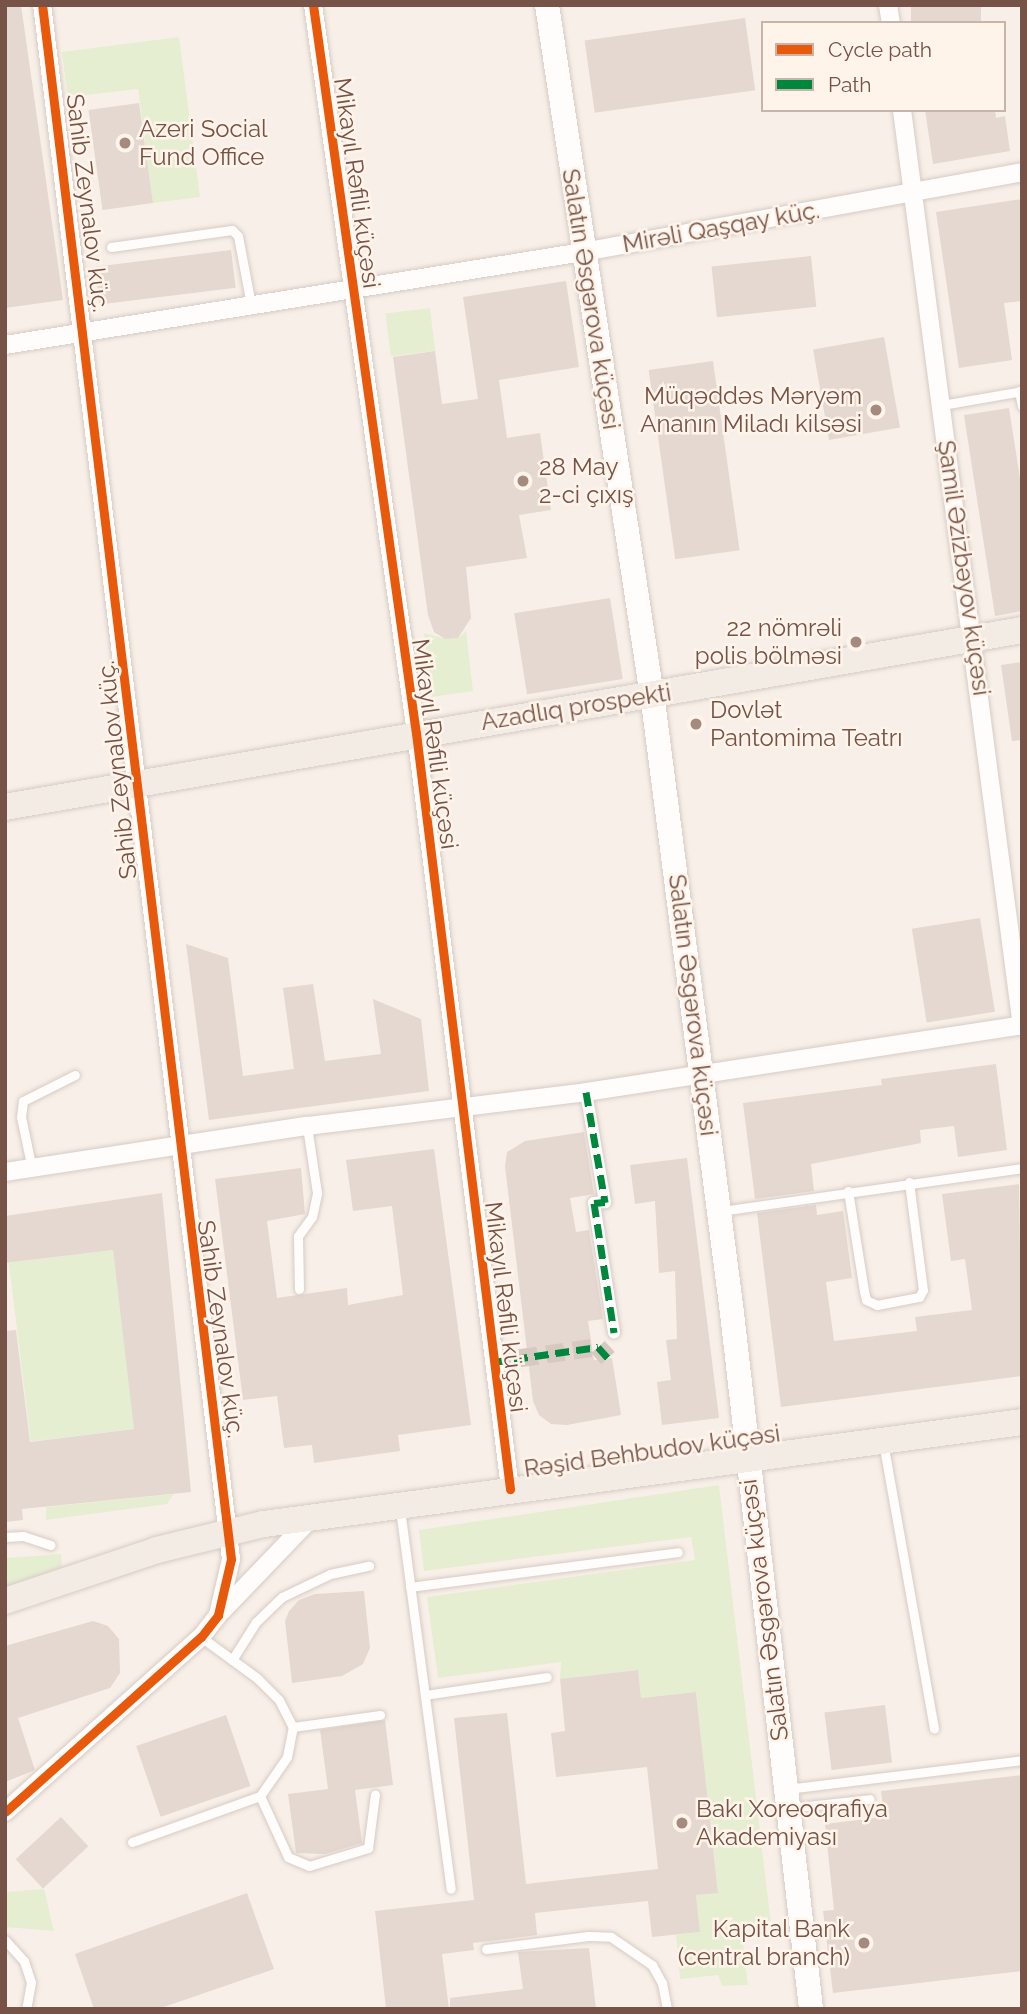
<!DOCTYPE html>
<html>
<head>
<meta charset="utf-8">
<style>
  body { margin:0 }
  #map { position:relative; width:1027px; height:2014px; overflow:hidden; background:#f8f0e8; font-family:Raleway,sans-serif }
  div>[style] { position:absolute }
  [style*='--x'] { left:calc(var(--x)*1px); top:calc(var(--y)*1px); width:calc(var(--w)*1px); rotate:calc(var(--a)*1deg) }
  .green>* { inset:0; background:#e6eed2; transform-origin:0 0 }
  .building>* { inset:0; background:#e4d8d0; transform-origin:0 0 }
  .minor-tunnel>* { height:18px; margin-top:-9px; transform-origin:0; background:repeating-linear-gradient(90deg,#d8c9c0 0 18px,transparent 0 27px) }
  .roads { filter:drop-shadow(0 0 2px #d6cbc5) drop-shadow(0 0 2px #d6cbc5) }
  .service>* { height:9px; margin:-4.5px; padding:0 4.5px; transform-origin:4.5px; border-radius:4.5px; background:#fefdfc }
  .pedestrian>* { height:12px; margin:-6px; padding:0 6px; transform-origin:6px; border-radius:6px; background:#fefdfc }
  .minor>* { height:18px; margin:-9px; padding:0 9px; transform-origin:9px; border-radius:9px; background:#fefdfc }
  .secondary>* { height:24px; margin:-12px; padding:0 12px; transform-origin:12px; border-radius:12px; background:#fefdfc }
  .primary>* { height:26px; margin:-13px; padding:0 13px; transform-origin:13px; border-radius:13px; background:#f3ece4 }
  .quiet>* { height:7px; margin-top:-3.5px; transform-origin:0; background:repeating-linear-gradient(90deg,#00873e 0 14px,transparent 0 21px) }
  .cycleway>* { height:9px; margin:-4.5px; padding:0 4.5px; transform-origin:4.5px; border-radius:4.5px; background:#e8590c }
  .dots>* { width:19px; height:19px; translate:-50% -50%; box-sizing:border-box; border:4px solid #fff4ea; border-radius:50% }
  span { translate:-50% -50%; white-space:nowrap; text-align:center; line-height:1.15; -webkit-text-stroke:5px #fff4ea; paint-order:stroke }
  .poi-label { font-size:24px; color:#775347 }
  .left { translate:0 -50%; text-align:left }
  .right { translate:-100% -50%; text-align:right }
  .street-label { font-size:24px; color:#775347 }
  .frame { position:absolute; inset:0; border:7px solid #775347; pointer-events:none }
  .legend { position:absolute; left:761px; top:21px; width:245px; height:91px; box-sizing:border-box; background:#fff4ea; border:2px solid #c9b4a9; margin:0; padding:9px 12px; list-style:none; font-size:21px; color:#775347 }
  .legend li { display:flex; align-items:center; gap:14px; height:35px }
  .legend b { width:35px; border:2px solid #c9b4a9 }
</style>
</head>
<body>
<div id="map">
  <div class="green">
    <i style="clip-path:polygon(179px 37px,200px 197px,153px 203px,138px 89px,68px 97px,62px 52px)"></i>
    <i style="left:430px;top:308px;width:43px;height:45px;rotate:83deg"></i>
    <i style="clip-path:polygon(466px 631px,473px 691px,432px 697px,424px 633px,446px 639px,458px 638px)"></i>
    <i style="left:113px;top:1250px;width:180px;height:105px;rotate:83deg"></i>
    <i style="clip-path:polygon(719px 1485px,771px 1924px,741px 1927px,748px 1985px,722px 1986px,718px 1975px,680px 1979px,676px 1935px,700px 1932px,696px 1895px,718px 1892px,696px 1692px,641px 1698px,638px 1670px,560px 1679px,561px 1662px,438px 1678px,427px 1597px,695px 1560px,691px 1537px,424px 1571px,419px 1530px)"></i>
    <i style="clip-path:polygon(174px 1494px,167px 1504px,46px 1520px,46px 1507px)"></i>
    <i style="clip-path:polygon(61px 1554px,62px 1567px,5px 1587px,5px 1558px)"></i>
    <i style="clip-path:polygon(44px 1889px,54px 1931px,5px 1927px,5px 1892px)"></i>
  </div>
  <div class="building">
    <i style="clip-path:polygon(5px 5px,21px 5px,63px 300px,5px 308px)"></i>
    <i style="left:911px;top:5px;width:70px;height:18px"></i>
    <i style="left:745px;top:18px;width:73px;height:162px;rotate:82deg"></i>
    <i style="left:139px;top:103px;width:101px;height:51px;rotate:82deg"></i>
    <i style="clip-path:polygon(925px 110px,995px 110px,996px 118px,1005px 116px,1010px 151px,933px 164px)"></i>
    <i style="clip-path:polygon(1022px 199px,1022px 301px,1004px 303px,1012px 360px,959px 368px,936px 212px)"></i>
    <i style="left:231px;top:250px;width:38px;height:137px;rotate:83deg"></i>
    <i style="left:811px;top:256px;width:51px;height:100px;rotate:84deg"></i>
    <i style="clip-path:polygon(566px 281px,579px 367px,499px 380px,507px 438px,540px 433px,551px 510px,519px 515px,527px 558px,466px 567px,471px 618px,458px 638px,445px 639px,434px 632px,428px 615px,393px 357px,435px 351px,442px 404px,478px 399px,463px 297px)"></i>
    <i style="left:884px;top:337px;width:92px;height:72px;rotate:80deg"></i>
    <i style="left:713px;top:361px;width:191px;height:65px;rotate:82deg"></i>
    <i style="clip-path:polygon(1009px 408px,1022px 491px,1022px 611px,995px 616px,964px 415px)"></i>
    <i style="left:610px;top:598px;width:82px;height:97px;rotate:81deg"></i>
    <i style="clip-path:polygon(1022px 662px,1022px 740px,1012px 741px,1001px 665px)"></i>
    <i style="left:980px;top:918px;width:95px;height:69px;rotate:81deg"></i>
    <i style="clip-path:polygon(186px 944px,228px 958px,243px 1076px,294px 1069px,283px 988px,313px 984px,325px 1061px,381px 1054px,373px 999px,421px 1019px,429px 1091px,209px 1120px)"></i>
    <i style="clip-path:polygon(996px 1064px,1007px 1150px,958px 1157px,954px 1126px,920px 1130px,921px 1143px,811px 1164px,814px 1191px,755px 1199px,743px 1103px,882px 1085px,881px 1079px)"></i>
    <i style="clip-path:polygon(584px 1132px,594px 1194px,570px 1198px,576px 1232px,589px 1230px,603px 1319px,588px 1321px,594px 1360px,612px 1358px,621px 1415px,567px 1425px,551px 1424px,539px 1415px,533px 1401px,505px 1166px,507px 1152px,525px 1141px)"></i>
    <i style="clip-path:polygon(434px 1149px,471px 1425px,398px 1435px,400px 1451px,314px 1463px,312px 1445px,284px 1448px,277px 1396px,243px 1400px,215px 1179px,301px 1168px,305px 1214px,267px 1221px,277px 1298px,347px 1288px,348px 1305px,403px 1295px,392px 1206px,353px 1211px,346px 1160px)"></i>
    <i style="clip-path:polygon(687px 1158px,719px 1418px,662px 1425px,657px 1382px,671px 1380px,666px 1340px,677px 1339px,675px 1271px,659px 1273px,655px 1201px,635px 1204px,630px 1165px)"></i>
    <i style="clip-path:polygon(1019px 1184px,1022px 1376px,781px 1407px,757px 1213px,816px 1205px,817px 1215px,843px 1211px,852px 1278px,826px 1282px,834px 1341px,917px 1331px,915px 1317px,972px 1310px,965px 1259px,951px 1261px,942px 1194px)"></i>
    <i style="clip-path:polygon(162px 1193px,191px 1492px,22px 1509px,23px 1520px,5px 1522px,5px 1331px,16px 1330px,30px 1442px,134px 1429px,113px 1250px,5px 1263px,5px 1216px)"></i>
    <i style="clip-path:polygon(364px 1591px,370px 1648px,363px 1664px,342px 1676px,292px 1683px,285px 1621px,289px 1611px,299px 1600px,315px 1594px)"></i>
    <i style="clip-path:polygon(93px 1621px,108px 1626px,119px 1639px,120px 1673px,110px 1688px,18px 1718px,35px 1770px,5px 1782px,5px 1646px)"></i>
    <i style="clip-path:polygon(638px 1670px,641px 1698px,696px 1692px,718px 1893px,696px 1895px,700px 1932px,652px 1937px,648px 1901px,535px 1913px,537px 1935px,473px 1943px,474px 1950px,442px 1954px,449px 2009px,386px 2009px,375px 1911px,474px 1900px,454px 1718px,507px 1713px,526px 1884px,658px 1869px,647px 1767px,556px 1777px,551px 1733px,565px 1731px,560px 1679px)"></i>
    <i style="left:885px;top:1705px;width:58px;height:61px;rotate:83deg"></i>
    <i style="left:226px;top:1715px;width:75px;height:95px;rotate:71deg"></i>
    <i style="clip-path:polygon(385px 1720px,393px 1785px,355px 1790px,362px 1843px,325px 1854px,296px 1853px,288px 1794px,328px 1789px,320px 1730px)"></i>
    <i style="clip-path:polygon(1022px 1775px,1022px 1971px,833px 1993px,823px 1911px,834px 1910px,825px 1824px,884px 1817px,881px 1791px)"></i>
    <i style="left:61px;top:1817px;width:40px;height:62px;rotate:47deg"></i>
    <i style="clip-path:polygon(247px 1893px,274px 1969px,158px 2009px,94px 2009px,75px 1954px)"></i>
    <i style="clip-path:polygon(589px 1948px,596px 2009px,450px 2009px,450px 1998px,523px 1989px,518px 1952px)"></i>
  </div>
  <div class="minor-tunnel">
    <i style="--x:493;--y:1362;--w:106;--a:-8.1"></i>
    <i style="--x:598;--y:1347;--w:15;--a:48"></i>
  </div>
  <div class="roads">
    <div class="service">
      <i style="--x:111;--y:247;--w:122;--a:-8"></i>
      <i style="--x:232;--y:230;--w:8;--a:45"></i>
      <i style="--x:238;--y:236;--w:70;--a:79.3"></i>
      <i style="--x:1019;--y:391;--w:15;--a:79"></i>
      <i style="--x:942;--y:405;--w:81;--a:-9.9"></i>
      <i style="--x:32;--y:1169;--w:53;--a:-101.9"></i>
      <i style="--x:21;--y:1117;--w:16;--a:-83"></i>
      <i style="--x:23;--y:1101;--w:58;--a:-26.6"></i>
      <i style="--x:848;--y:1191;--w:101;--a:80.9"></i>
      <i style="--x:864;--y:1291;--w:9;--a:77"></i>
      <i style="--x:866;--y:1300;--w:12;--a:24"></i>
      <i style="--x:877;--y:1305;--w:43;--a:-10.8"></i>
      <i style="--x:919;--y:1297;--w:8;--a:-60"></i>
      <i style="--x:923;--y:1290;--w:109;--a:-97.4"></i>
      <i style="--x:721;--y:1211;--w:304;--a:-8.1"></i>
      <i style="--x:299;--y:1289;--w:53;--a:-91.1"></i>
      <i style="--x:298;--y:1236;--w:24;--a:-54"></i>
      <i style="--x:312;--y:1217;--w:25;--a:-78"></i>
      <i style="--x:317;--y:1193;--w:68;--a:-98.5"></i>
      <i style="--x:883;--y:1442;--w:291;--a:79.9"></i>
      <i style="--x:400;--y:1509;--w:383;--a:82.4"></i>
      <i style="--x:5;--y:1537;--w:18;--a:-3"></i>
      <i style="--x:23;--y:1536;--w:29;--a:18"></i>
      <i style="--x:410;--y:1587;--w:270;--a:-7.4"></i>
      <i style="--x:201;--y:1637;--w:69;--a:36.2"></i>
      <i style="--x:257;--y:1678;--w:31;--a:45"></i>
      <i style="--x:279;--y:1700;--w:30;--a:63"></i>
      <i style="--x:232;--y:1660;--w:45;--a:-57.7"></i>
      <i style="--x:256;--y:1622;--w:36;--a:-44"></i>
      <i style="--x:282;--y:1597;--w:53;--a:-25.6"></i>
      <i style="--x:330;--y:1574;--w:40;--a:-12"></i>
      <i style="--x:425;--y:1695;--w:123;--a:-8.4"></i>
      <i style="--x:787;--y:1789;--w:237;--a:-7"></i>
      <i style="--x:260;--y:1796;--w:67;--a:65.3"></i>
      <i style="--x:288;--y:1857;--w:23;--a:23"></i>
      <i style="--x:309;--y:1866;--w:62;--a:-17"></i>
      <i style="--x:368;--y:1848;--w:54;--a:-82.6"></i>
      <i style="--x:789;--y:1808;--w:81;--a:-6.3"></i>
      <i style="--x:132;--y:1842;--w:136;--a:-19.8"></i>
      <i style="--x:260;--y:1796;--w:47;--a:-55.3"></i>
      <i style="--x:287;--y:1757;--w:31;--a:-79"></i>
      <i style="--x:293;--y:1727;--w:88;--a:-7.9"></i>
      <i style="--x:5;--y:1940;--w:28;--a:48"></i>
      <i style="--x:24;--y:1961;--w:22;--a:72"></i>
      <i style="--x:31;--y:1982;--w:27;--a:100"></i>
      <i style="--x:486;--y:1949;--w:103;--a:-7.3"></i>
      <i style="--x:588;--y:1936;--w:23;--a:2"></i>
      <i style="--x:611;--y:1937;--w:50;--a:34.3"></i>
      <i style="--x:652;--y:1965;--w:21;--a:61"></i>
      <i style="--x:662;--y:1983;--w:26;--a:79"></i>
    </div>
    <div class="pedestrian">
      <i style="--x:586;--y:1092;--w:112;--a:80.2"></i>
      <i style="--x:605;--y:1202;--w:11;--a:175"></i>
      <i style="--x:594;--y:1203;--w:131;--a:81.2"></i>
    </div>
    <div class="minor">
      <i style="--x:313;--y:5;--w:735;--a:81.95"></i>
      <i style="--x:416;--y:733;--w:762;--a:82.91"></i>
      <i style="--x:888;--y:5;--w:18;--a:81"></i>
      <i style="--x:902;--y:110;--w:924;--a:82.54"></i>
      <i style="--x:5;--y:345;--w:585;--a:-9.14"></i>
      <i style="--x:583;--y:252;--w:446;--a:-10.3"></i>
      <i style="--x:5;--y:1172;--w:305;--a:-8.7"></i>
      <i style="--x:307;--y:1126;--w:281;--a:-6.9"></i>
      <i style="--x:586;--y:1092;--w:441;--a:-8.7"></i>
      <i style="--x:222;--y:1611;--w:130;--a:-46.2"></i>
      <i style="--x:5;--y:1812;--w:263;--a:-41.8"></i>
      <i style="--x:201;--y:1637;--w:28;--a:-52"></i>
      <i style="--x:218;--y:1615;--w:57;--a:-76.9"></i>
      <i style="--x:231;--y:1559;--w:1565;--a:-96.93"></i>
    </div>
    <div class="secondary">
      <i style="--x:547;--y:5;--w:712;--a:81.36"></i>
      <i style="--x:654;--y:709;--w:609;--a:82.64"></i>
      <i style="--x:732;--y:1313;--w:700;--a:83.52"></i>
    </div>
    <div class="primary">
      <i style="--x:5;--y:807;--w:1032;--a:-9.87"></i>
      <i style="--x:5;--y:1601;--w:160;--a:-18.5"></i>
      <i style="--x:157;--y:1550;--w:110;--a:-13.7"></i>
      <i style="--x:264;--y:1524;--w:765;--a:-7.66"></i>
    </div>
  </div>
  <div class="quiet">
    <i style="--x:586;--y:1092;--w:112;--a:80.2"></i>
    <i style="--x:605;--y:1202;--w:11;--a:175"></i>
    <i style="--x:594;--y:1203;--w:131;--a:81.2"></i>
    <i style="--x:493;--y:1362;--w:106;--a:-8.1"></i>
    <i style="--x:598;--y:1347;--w:15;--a:48"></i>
  </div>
  <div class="cycleway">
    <i style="--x:313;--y:5;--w:735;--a:81.95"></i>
    <i style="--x:416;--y:733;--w:762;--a:82.91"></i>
    <i style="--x:5;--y:1812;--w:263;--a:-41.8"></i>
    <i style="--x:201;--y:1637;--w:28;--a:-52"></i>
    <i style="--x:218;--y:1615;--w:57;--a:-76.9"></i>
    <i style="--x:231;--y:1559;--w:1565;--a:-96.93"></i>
  </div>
  <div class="dots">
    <i style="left:125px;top:143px;background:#a48a7f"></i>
    <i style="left:876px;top:410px;background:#a48a7f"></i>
    <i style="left:523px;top:481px;background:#a48a7f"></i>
    <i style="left:856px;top:642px;background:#a48a7f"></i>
    <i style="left:696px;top:724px;background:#a48a7f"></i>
    <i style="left:682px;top:1823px;background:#a48a7f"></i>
    <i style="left:864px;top:1943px;background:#a48a7f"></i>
  </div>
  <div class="poi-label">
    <span class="left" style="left:139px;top:143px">Azeri Social<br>Fund Office</span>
    <span class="right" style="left:862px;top:410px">Müqəddəs Məryəm<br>Ananın Miladı kilsəsi</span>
    <span class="left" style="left:539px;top:481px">28 May<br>2-ci çıxış</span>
    <span class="right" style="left:842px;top:642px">22 nömrəli<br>polis bölməsi</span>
    <span class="left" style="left:710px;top:724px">Dovlət<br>Pantomima Teatrı</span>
    <span class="left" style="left:696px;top:1823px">Bakı Xoreoqrafiya<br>Akademiyası</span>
    <span class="right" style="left:850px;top:1943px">Kapital Bank<br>(central branch)</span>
  </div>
  <div class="street-label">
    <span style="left:357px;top:183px;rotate:82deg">Mikayıl Rəfili küçəsi</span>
    <span style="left:88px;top:203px;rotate:83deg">Sahib Zeynalov küç.</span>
    <span style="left:721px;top:227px;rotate:-10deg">Mirəli Qaşqay küç.</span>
    <span style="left:591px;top:299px;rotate:81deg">Salatın Əsgərova küçəsi</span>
    <span style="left:964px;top:568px;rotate:82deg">Şamil Əzizbəyov küçəsi</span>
    <span style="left:576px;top:707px;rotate:-9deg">Azadlıq prospekti</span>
    <span style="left:435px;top:744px;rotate:82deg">Mikayıl Rəfili küçəsi</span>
    <span style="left:117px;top:770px;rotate:-96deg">Sahib Zeynalov küç.</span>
    <span style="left:693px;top:1005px;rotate:83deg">Salatın Əsgərova küçəsi</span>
    <span style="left:506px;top:1307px;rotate:83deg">Mikayıl Rəfili küçəsi</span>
    <span style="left:221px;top:1329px;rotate:82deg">Sahib Zeynalov küç.</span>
    <span style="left:652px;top:1451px;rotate:-8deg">Rəşid Behbudov küçəsi</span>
    <span style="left:764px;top:1610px;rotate:-97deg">Salatın Əsgərova küçəsi</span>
  </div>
  <div class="frame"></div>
  <ul class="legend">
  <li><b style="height:9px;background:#e8590c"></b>Cycle path</li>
  <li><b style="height:9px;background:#00873e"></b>Path</li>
  </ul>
</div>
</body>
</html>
